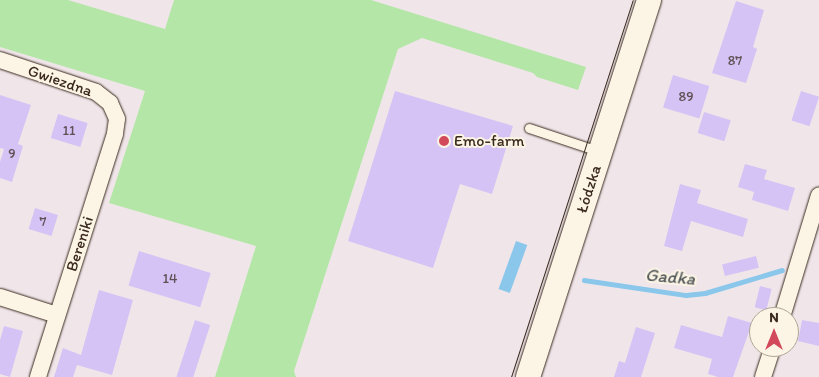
<!DOCTYPE html>
<html>
<head>
<meta charset="utf-8">
<style>
  body { margin:0 }
  #map { position:relative; width:819px; height:377px; overflow:hidden; background:#f0e6ea; font-family:Itim,sans-serif }
  div>[style] { position:absolute }
  [style*='--x'] { left:calc(var(--x)*1px); top:calc(var(--y)*1px); width:calc(var(--w)*1px); rotate:calc(var(--a)*1deg) }
  .green>* { inset:0; background:#b4e6a7 }
  .water>* { inset:0; background:#8ac7ea; transform-origin:0 0 }
  .stream>* { height:4.5px; margin:-2.25px; padding:0 2.25px; transform-origin:2.25px; border-radius:2.25px; background:#8ac7ea }
  .building>* { inset:0; background:#d4c3f4; transform-origin:0 0 }
  .roads { filter:drop-shadow(0 0 1px #3b2a1e) drop-shadow(0 0 1px #3b2a1e) }
  .lane>* { height:9px; margin:-4.5px; padding:0 4.5px; transform-origin:4.5px; border-radius:4.5px; background:#fcf5e5 }
  .street>* { height:16px; margin:-8px; padding:0 8px; transform-origin:8px; border-radius:8px; background:#fcf5e5 }
  .secondary>* { height:24px; margin:-12px; padding:0 12px; transform-origin:12px; border-radius:12px; background:#fcf5e5 }
  .tram>* { height:1px; margin:-0.5px; padding:0 0.5px; transform-origin:0.5px; border-radius:0.5px; background:#3b2a1e }
  .dots>* { width:14px; height:14px; translate:-50% -50%; box-sizing:border-box; border:2px solid #fcf5e5; border-radius:50% }
  span { translate:-50% -50%; white-space:nowrap; text-align:center; line-height:1.15; -webkit-text-stroke:4px #fcf5e5; paint-order:stroke }
  .number-label { font-size:14px; color:#615054 }
  .number-label span { -webkit-text-stroke-width:0 }
  .street-label { font-size:16px; color:#3b2a1e }
  .poi-label { font-size:16px; color:#3b2a1e }
  .left { translate:0 -50%; text-align:left }
  .water-label { font-size:18px; color:#53595b; font-style:italic }
  .north { position:absolute; left:749px; top:307px; width:50px; height:50px; box-sizing:border-box; background:#fcf5e5; border:1px solid #afa495; border-radius:50%; rotate:0deg; font-size:14px; font-weight:700; line-height:20px; text-align:center; color:#3b2a1e }
  .north::after { content:''; display:block; margin:auto; width:18px; height:22px; background:#d1495b; clip-path:polygon(50% 0,100% 100%,50% 72%,0 100%) }
</style>
</head>
<body>
<div id="map">
  <div class="green">
    <i style="clip-path:polygon(0 0,68px 0,165px 29px,174px 0,371px 0,586px 67px,578px 90px,537px 77px,533px 73px,422px 38px,398px 49px,294px 371px,296px 377px,215px 377px,256px 246px,109px 203px,145px 91px,0 47px)"></i>
  </div>
  <div class="water">
    <i style="left:516px;top:241px;width:12px;height:51px;rotate:20deg"></i>
  </div>
  <div class="stream">
    <i style="--x:584;--y:280;--w:103;--a:8.4"></i>
    <i style="--x:686;--y:295;--w:19;--a:-6"></i>
    <i style="--x:705;--y:293;--w:80;--a:-16.6"></i>
  </div>
  <div class="building">
    <i style="clip-path:polygon(736px 1px,764px 10px,753px 47px,757px 49px,746px 83px,712px 73px)"></i>
    <i style="left:673px;top:75px;width:38px;height:34px;rotate:17deg"></i>
    <i style="clip-path:polygon(395px 91px,513px 126px,492px 194px,460px 184px,433px 268px,348px 241px)"></i>
    <i style="left:801px;top:91px;width:19px;height:31px;rotate:18deg"></i>
    <i style="clip-path:polygon(0 95px,31px 105px,18px 144px,23px 146px,12px 182px,0 178px,0 162px,4px 149px,0 148px)"></i>
    <i style="left:704px;top:112px;width:28px;height:22px;rotate:17deg"></i>
    <i style="left:58px;top:114px;width:31px;height:25px;rotate:17deg"></i>
    <i style="clip-path:polygon(745px 164px,767px 170px,764px 179px,795px 188px,788px 211px,752px 200px,754px 192px,738px 187px)"></i>
    <i style="clip-path:polygon(680px 184px,701px 190px,697px 203px,748px 219px,743px 237px,691px 221px,682px 251px,664px 246px)"></i>
    <i style="left:35px;top:208px;width:24px;height:22px;rotate:17deg"></i>
    <i style="left:139px;top:251px;width:75px;height:36px;rotate:17deg"></i>
    <i style="left:756px;top:256px;width:12px;height:35px;rotate:76deg"></i>
    <i style="left:760px;top:286px;width:12px;height:22px;rotate:14deg"></i>
    <i style="clip-path:polygon(99px 290px,133px 300px,112px 375px,77px 365px,73px 377px,54px 377px,63px 348px,81px 355px)"></i>
    <i style="clip-path:polygon(728px 316px,752px 323px,733px 377px,718px 377px,708px 374px,712px 359px,674px 348px,681px 325px,722px 337px)"></i>
    <i style="left:195px;top:320px;width:16px;height:60px;rotate:18deg"></i>
    <i style="clip-path:polygon(802px 320px,819px 323px,819px 346px,798px 341px)"></i>
    <i style="clip-path:polygon(4px 326px,23px 331px,10px 377px,0 374px,0 340px)"></i>
    <i style="clip-path:polygon(636px 327px,655px 333px,641px 377px,614px 377px,619px 361px,625px 363px)"></i>
  </div>
  <div class="roads">
    <div class="lane">
      <i style="--x:529;--y:128;--w:76;--a:18.4"></i>
    </div>
    <div class="street">
      <i style="--x:0;--y:60;--w:101;--a:18.4"></i>
      <i style="--x:96;--y:92;--w:18;--a:38"></i>
      <i style="--x:110;--y:103;--w:17;--a:66"></i>
      <i style="--x:117;--y:119;--w:15;--a:98"></i>
      <i style="--x:115;--y:134;--w:255;--a:107.6"></i>
      <i style="--x:0;--y:297;--w:60;--a:17.5"></i>
      <i style="--x:782;--y:317;--w:127;--a:-73.1"></i>
      <i style="--x:763;--y:377;--w:32;--a:-72"></i>
    </div>
    <div class="secondary">
      <i style="--x:528;--y:377;--w:396;--a:-72.2"></i>
    </div>
  </div>
  <div class="tram">
    <i style="--x:511;--y:377;--w:396;--a:-72.1"></i>
  </div>
  <div class="dots">
    <i style="left:444px;top:141px;background:#d1495b"></i>
  </div>
  <div class="number-label">
    <span style="left:735px;top:61px">87</span>
    <span style="left:686px;top:97px">89</span>
    <span style="left:69px;top:131px">11</span>
    <span style="left:12px;top:154px">9</span>
    <span style="left:43px;top:222px">7</span>
    <span style="left:170px;top:279px">14</span>
  </div>
  <div class="street-label">
    <span style="left:60px;top:81px;rotate:19deg">Gwiezdna</span>
    <span style="left:589px;top:189px;rotate:-72deg">Łódzka</span>
    <span style="left:80px;top:244px;rotate:-72deg">Bereniki</span>
  </div>
  <div class="poi-label">
    <span class="left" style="left:454px;top:141px">Emo-farm</span>
  </div>
  <div class="water-label">
    <span style="left:670px;top:277px;rotate:5deg">Gadka</span>
  </div>
  <div class="north">N</div>
</div>
</body>
</html>
